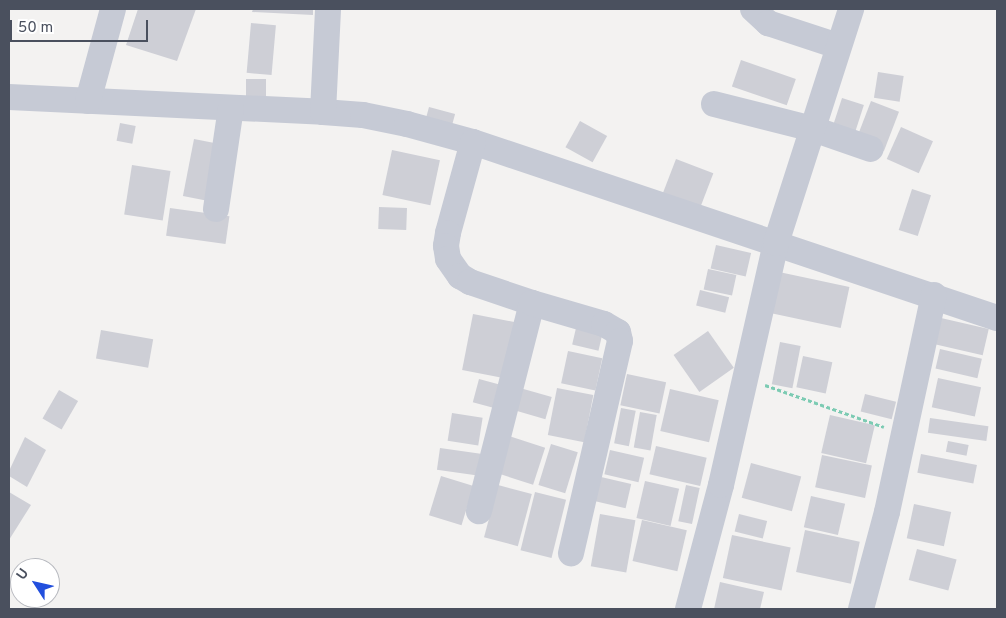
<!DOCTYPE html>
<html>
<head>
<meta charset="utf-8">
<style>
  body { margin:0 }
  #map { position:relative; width:1006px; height:618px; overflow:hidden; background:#f3f2f1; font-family:Overpass,sans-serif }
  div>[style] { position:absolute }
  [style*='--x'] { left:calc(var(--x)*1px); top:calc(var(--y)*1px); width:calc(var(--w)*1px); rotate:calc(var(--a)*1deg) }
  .building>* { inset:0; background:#cecfd6; transform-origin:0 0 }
  .path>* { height:3px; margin-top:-1.5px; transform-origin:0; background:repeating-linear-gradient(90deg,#7ccbb3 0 4px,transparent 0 6.5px) }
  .minor>* { height:26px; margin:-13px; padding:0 13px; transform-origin:13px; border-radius:13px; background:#c6cad5 }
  span { translate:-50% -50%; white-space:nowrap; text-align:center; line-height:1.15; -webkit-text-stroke:4px #fff; paint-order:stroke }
  .frame { position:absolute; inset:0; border:10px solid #4a505e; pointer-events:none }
  .north { position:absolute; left:10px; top:558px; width:50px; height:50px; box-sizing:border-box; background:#fff; border:1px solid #b7b9bf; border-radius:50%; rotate:305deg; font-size:14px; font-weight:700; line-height:20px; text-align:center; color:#4a505e }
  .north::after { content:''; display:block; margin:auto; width:18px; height:22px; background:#224fdd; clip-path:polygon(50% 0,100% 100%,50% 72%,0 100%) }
  .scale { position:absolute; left:10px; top:20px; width:138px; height:22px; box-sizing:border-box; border:2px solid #4a505e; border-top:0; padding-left:6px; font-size:15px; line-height:18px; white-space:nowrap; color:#4a505e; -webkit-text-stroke:4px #fff; paint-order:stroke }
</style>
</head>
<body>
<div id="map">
  <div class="building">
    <i style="clip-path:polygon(138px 9px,196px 9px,177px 61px,126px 45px)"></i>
    <i style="clip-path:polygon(253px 9px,313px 9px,313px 15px,252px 12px)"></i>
    <i style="left:251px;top:23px;width:25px;height:50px;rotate:5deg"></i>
    <i style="left:741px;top:60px;width:58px;height:28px;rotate:19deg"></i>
    <i style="left:878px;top:72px;width:26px;height:26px;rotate:9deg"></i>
    <i style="left:246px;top:79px;width:20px;height:18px"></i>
    <i style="left:842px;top:98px;width:23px;height:35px;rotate:18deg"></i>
    <i style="left:871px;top:101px;width:30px;height:42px;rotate:21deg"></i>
    <i style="left:429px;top:107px;width:27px;height:13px;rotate:15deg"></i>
    <i style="left:580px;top:121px;width:31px;height:30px;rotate:29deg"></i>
    <i style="left:120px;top:123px;width:16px;height:18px;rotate:11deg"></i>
    <i style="left:901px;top:127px;width:35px;height:35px;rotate:24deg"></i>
    <i style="left:194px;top:139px;width:26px;height:58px;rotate:11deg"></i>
    <i style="left:392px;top:150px;width:49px;height:46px;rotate:12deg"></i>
    <i style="left:676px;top:159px;width:40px;height:44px;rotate:21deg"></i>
    <i style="left:132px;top:165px;width:39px;height:50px;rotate:9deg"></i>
    <i style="left:912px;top:189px;width:20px;height:43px;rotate:18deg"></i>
    <i style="left:379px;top:207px;width:28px;height:22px;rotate:2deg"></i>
    <i style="left:170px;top:208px;width:60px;height:28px;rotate:8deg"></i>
    <i style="left:716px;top:245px;width:36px;height:24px;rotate:13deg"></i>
    <i style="left:708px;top:269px;width:29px;height:21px;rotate:12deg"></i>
    <i style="left:779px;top:272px;width:72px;height:42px;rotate:12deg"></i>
    <i style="left:700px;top:290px;width:30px;height:16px;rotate:14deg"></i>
    <i style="left:473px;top:314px;width:42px;height:57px;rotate:11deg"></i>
    <i style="left:941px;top:318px;width:49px;height:27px;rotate:13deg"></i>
    <i style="left:576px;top:328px;width:27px;height:17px;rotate:13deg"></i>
    <i style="left:101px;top:330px;width:53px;height:29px;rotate:10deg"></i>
    <i style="left:708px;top:331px;width:45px;height:42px;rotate:55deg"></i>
    <i style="left:780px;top:342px;width:21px;height:43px;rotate:11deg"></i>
    <i style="left:940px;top:349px;width:43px;height:20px;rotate:13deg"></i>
    <i style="left:568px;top:351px;width:35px;height:33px;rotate:12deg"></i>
    <i style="left:803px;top:356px;width:30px;height:32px;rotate:12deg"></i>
    <i style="left:627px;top:374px;width:40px;height:32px;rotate:12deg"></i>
    <i style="left:938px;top:378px;width:44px;height:30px;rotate:12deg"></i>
    <i style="left:479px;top:379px;width:23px;height:24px;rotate:15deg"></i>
    <i style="left:520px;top:388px;width:33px;height:23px;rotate:16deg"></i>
    <i style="left:557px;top:388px;width:37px;height:48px;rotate:11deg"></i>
    <i style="left:670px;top:389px;width:50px;height:43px;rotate:13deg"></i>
    <i style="left:59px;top:390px;width:22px;height:33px;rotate:30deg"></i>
    <i style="left:865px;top:394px;width:32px;height:18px;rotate:14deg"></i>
    <i style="left:621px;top:408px;width:15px;height:36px;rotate:11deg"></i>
    <i style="left:640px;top:412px;width:17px;height:36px;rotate:10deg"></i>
    <i style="left:452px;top:413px;width:31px;height:28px;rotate:9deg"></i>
    <i style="left:830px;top:415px;width:46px;height:39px;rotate:13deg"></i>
    <i style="left:930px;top:418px;width:59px;height:15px;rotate:8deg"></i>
    <i style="left:509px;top:436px;width:38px;height:39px;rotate:18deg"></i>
    <i style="clip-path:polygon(25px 437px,46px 450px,27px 487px,9px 476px,9px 471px)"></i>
    <i style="left:948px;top:441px;width:21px;height:11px;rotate:11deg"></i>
    <i style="left:551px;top:444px;width:28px;height:43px;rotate:17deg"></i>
    <i style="left:656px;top:446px;width:52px;height:29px;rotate:13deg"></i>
    <i style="left:440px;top:448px;width:41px;height:22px;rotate:8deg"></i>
    <i style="left:610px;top:450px;width:35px;height:25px;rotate:13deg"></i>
    <i style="left:921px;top:454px;width:57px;height:19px;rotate:11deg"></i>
    <i style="left:822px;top:455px;width:51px;height:33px;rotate:12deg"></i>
    <i style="left:751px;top:463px;width:52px;height:36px;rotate:15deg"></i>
    <i style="left:441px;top:476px;width:34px;height:41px;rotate:17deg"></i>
    <i style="left:601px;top:477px;width:31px;height:25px;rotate:13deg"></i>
    <i style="left:645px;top:481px;width:35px;height:38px;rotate:13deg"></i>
    <i style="left:498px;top:485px;width:35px;height:54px;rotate:15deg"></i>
    <i style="left:686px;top:485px;width:14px;height:37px;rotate:12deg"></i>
    <i style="clip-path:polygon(9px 492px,31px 505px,9px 540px)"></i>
    <i style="left:535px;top:492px;width:32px;height:60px;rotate:14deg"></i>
    <i style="left:811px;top:496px;width:35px;height:32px;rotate:13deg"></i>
    <i style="left:914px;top:504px;width:38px;height:35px;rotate:12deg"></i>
    <i style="left:600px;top:514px;width:36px;height:53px;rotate:10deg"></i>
    <i style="left:739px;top:514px;width:29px;height:18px;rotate:14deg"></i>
    <i style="left:642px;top:520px;width:46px;height:42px;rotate:13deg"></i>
    <i style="left:805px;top:530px;width:56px;height:43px;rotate:12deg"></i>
    <i style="left:732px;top:535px;width:60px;height:44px;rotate:12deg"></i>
    <i style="left:917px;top:549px;width:41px;height:32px;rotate:15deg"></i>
    <i style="clip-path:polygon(720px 582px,764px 592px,760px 609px,714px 609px)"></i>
  </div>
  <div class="path">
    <i style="--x:765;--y:385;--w:126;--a:19.4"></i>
  </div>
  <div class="minor">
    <i style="--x:753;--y:9;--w:21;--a:43"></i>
    <i style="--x:768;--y:23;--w:74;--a:18.2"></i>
    <i style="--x:9;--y:97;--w:314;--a:2.7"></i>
    <i style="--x:323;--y:112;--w:40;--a:4.3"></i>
    <i style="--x:363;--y:115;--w:45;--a:11.6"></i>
    <i style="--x:407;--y:124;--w:68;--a:15.3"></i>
    <i style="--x:473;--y:142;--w:553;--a:18.57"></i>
    <i style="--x:88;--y:101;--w:95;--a:-74.8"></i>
    <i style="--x:714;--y:104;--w:102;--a:14.2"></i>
    <i style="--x:813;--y:129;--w:61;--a:19"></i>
    <i style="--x:323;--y:112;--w:103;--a:-87.2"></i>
    <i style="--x:473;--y:142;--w:94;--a:105.4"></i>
    <i style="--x:448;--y:233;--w:13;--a:99"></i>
    <i style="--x:446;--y:246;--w:13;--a:81"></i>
    <i style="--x:448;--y:259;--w:21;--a:55"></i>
    <i style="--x:460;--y:276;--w:12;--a:31"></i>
    <i style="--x:470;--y:282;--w:65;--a:18.7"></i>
    <i style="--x:532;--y:303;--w:215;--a:104.3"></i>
    <i style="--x:216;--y:209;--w:102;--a:-81.6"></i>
    <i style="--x:532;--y:303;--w:75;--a:16.3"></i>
    <i style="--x:604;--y:324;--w:16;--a:30"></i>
    <i style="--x:618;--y:332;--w:9;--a:77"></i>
    <i style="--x:620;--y:341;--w:218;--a:103"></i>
    <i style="--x:688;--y:609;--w:128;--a:-75.1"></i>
    <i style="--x:721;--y:485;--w:248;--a:-77.2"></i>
    <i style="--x:776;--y:243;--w:246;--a:-72.2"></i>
    <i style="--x:861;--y:609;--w:100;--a:-75"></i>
    <i style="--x:887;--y:512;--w:222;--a:-77.8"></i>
  </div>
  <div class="frame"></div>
  <div class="north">U</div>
  <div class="scale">50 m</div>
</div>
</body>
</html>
